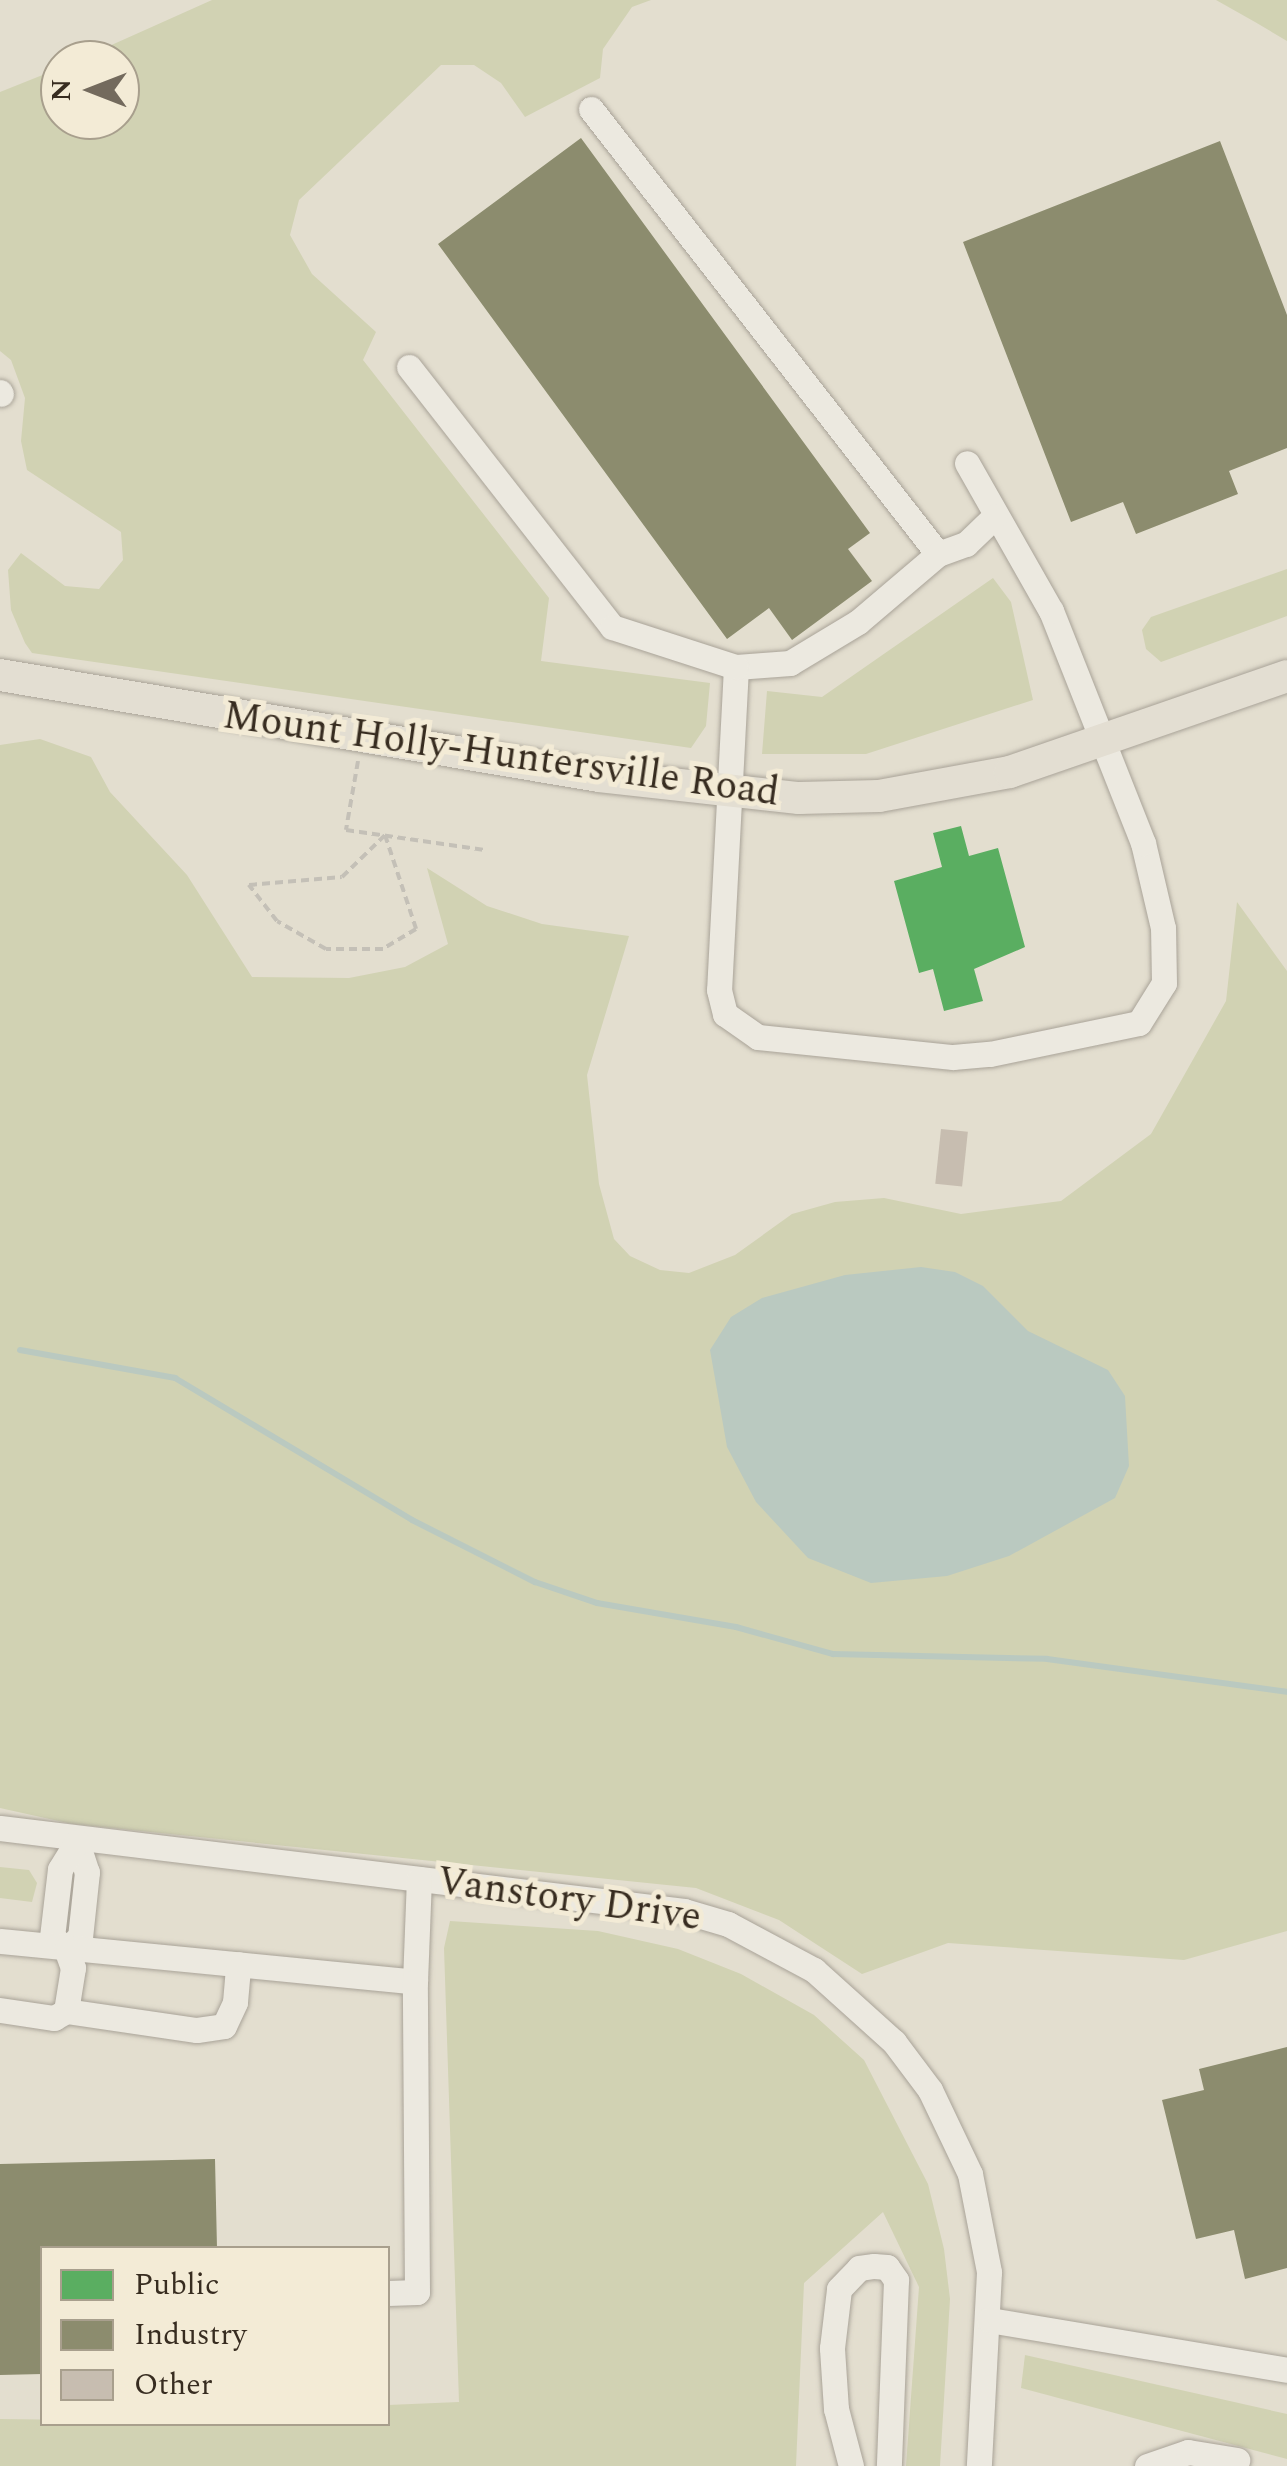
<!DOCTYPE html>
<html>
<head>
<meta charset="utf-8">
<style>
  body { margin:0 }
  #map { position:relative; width:1287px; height:2466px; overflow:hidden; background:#e3decf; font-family:Spectral,serif }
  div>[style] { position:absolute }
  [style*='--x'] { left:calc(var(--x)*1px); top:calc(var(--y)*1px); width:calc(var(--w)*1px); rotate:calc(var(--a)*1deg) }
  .green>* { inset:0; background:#d1d2b3 }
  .water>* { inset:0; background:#bac9c0 }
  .public>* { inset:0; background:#5aae61 }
  .industry>* { inset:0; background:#8c8c6e }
  .stream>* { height:6px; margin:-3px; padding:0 3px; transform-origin:3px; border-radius:3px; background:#bac9c0 }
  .building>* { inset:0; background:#c7bdb0; transform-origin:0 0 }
  .path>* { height:4px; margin-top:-2px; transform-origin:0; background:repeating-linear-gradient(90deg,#c4c0b7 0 8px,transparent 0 13px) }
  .roads { filter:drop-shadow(0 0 2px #a9a398) drop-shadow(0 0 2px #a9a398) }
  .minor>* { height:25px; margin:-12.5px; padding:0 12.5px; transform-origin:12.5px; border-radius:12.5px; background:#ece9e0 }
  .major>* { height:32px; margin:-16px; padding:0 16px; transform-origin:16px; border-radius:16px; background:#e3ded2 }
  span { translate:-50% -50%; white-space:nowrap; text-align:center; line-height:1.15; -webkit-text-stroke:10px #f3ebd6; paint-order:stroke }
  .street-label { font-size:40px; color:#372c20 }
  .legend { position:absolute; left:40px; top:2246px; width:350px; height:180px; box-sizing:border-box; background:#f3ebd6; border:2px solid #a89f8d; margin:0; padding:12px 18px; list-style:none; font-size:30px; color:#372c20 }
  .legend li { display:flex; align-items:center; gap:20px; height:50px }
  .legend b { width:50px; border:2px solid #a89f8d }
  .north { position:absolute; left:40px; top:40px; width:100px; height:100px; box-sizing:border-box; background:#f3ebd6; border:2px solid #a89f8d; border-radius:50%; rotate:270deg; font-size:28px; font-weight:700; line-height:40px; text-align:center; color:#372c20 }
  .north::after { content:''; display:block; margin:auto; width:35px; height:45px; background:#736a5d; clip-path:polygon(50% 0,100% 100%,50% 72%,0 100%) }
</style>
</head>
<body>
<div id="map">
  <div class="green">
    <i style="clip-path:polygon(212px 0,651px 0,632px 7px,603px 49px,600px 78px,525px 117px,501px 83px,474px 65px,441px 65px,299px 200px,290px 235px,312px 274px,376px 332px,363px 360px,549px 598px,541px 661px,710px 683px,706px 726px,691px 748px,32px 653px,25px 643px,11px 610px,8px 570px,21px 553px,65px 586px,99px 589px,123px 560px,121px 532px,27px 470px,21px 441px,25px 398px,11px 360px,0 351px,0 92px,60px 68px,60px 120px,120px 120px,120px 60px,78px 60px)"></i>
    <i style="clip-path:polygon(1216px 0,1287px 0,1287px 41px,1255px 22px)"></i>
    <i style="clip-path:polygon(1287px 569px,1287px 616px,1161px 662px,1146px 649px,1142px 630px,1151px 617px)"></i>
    <i style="clip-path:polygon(993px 578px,1011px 602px,1033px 700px,866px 754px,762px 754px,767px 691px,822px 697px)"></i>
    <i style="clip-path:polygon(40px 739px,91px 757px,110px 792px,187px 875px,252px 977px,349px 978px,405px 967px,448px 944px,427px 868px,487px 906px,542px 924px,629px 936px,587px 1075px,599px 1184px,614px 1239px,630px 1256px,660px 1270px,689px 1273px,735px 1255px,792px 1214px,835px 1202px,884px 1198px,961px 1214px,1061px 1201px,1151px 1134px,1226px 1001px,1237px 902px,1287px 971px,1287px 1931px,1184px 1960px,948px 1943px,862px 1974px,779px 1920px,696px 1888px,72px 1824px,0 1808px,0 745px)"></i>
    <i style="clip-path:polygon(0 1867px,29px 1870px,37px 1883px,32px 1902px,0 1898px)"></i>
    <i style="clip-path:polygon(450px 1921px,598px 1931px,678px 1949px,741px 1974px,814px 2015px,864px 2060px,928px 2184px,944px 2249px,950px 2299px,940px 2466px,906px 2466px,919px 2287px,883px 2212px,804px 2283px,796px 2466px,0 2466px,0 2419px,388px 2424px,388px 2405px,459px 2402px,444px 1948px)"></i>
    <i style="clip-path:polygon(1025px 2355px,1287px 2414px,1287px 2459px,1021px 2388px)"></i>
  </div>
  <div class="water">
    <i style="clip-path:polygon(921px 1267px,955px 1272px,983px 1286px,1028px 1331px,1108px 1370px,1125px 1396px,1129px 1466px,1115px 1498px,1009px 1556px,947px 1576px,871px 1583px,808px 1558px,756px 1502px,727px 1447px,710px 1350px,731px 1317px,762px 1298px,845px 1275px)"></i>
  </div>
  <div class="public">
    <i style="clip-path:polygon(961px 826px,969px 856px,998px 848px,1025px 947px,974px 969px,983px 1001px,944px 1011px,933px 969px,919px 973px,894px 881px,942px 867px,933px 833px)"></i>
  </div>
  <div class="industry">
    <i style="clip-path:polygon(581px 138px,870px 533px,848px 549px,872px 581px,792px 640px,769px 608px,727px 639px,438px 244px)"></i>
    <i style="clip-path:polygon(1220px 141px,1287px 315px,1287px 448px,1229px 471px,1238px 494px,1136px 534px,1123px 502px,1071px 522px,963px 242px)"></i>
    <i style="clip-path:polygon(1287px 2047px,1287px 2268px,1245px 2279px,1234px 2230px,1196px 2239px,1162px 2100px,1204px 2090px,1199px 2069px)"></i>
    <i style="clip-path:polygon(215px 2159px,217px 2248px,42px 2248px,42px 2374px,0 2375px,0 2164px)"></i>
  </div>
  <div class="stream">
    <i style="--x:20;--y:1350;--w:158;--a:10.2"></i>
    <i style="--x:175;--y:1378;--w:276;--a:30.9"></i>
    <i style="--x:412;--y:1520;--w:138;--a:26.8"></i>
    <i style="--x:535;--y:1582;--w:65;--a:18.7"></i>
    <i style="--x:597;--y:1603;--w:141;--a:9.8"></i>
    <i style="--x:736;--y:1627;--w:101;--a:15.6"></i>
    <i style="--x:833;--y:1654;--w:214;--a:1.3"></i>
    <i style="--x:1047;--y:1659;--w:242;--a:7.8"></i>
  </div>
  <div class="building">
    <i style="left:941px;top:1129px;width:27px;height:55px;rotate:6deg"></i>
  </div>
  <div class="path">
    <i style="--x:358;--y:761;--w:70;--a:99.9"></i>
    <i style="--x:346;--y:830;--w:140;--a:8.2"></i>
    <i style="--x:385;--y:835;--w:99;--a:71.7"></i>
    <i style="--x:416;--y:929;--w:39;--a:149"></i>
    <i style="--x:383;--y:949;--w:57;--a:180"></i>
    <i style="--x:326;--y:949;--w:56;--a:-150.3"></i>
    <i style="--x:277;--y:921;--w:46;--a:-127.9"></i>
    <i style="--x:249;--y:885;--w:93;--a:-4.9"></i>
    <i style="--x:342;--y:877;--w:60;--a:-44.3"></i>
  </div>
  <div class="roads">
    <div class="minor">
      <i style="--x:591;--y:109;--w:564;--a:52.05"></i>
      <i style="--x:938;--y:554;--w:105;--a:139.6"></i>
      <i style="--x:858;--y:622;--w:79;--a:148.9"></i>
      <i style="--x:790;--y:663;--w:54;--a:175.8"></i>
      <i style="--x:736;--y:667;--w:323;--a:93"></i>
      <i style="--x:719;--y:990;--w:25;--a:76"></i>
      <i style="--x:725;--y:1014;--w:40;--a:34.9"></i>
      <i style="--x:758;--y:1037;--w:196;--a:5.9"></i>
      <i style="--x:953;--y:1057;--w:37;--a:-5"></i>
      <i style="--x:990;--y:1054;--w:152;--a:-11.8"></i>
      <i style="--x:1139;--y:1023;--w:47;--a:-58"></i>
      <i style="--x:1164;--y:983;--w:55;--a:-91"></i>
      <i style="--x:1163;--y:928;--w:87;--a:-103.2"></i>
      <i style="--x:1143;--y:843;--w:250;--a:-111.6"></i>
      <i style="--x:1051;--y:611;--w:170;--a:-119.6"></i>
      <i style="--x:409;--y:367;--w:330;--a:52"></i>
      <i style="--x:612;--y:627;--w:130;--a:17.9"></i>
      <i style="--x:0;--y:392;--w:2;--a:63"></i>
      <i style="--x:938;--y:554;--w:30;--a:-20"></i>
      <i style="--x:966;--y:544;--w:40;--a:-44"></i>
      <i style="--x:0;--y:1828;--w:689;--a:6.92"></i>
      <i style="--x:684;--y:1911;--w:46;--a:16.5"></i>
      <i style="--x:728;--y:1924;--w:98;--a:28.1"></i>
      <i style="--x:814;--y:1970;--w:108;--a:42"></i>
      <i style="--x:894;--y:2042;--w:60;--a:53.1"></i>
      <i style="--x:930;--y:2090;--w:93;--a:64.5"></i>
      <i style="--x:970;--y:2174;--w:100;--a:79"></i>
      <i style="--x:989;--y:2272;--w:194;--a:93"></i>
      <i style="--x:77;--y:1842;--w:32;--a:72"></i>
      <i style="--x:87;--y:1872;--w:65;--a:96.1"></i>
      <i style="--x:80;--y:1937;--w:18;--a:139"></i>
      <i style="--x:66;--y:1949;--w:18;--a:-139"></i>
      <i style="--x:52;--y:1937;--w:68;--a:-83.3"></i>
      <i style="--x:60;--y:1869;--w:32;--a:-58"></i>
      <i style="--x:0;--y:1941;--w:417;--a:5.6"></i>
      <i style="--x:415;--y:1982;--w:103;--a:-87.8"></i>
      <i style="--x:0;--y:2010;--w:55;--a:8.4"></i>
      <i style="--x:54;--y:2018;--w:14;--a:-30"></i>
      <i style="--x:66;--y:2011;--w:44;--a:-80.8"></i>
      <i style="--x:73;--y:1968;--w:20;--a:-110"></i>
      <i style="--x:66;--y:2011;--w:132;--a:8.3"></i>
      <i style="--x:197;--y:2030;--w:27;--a:-8"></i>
      <i style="--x:224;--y:2026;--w:26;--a:-65"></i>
      <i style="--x:235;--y:2002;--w:38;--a:-85"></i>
      <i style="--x:388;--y:2293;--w:29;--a:-2"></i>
      <i style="--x:417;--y:2292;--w:310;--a:-90.4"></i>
      <i style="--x:989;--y:2320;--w:302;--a:9.5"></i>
      <i style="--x:851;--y:2466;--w:59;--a:-104.7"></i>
      <i style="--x:836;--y:2409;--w:61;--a:-93.8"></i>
      <i style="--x:832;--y:2348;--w:59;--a:-83.2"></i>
      <i style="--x:839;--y:2289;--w:29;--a:-46"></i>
      <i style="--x:859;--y:2268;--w:15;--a:-8"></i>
      <i style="--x:874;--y:2266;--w:13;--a:4"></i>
      <i style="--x:887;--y:2267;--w:16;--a:55"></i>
      <i style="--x:896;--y:2280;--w:186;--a:92.2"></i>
      <i style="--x:1147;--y:2466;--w:43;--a:-18.9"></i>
      <i style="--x:1188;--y:2452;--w:50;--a:9.3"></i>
    </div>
    <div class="major">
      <i style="--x:0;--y:675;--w:607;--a:9.57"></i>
      <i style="--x:599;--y:776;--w:201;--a:6.3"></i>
      <i style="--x:799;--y:798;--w:80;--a:-1.4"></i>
      <i style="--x:879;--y:796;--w:133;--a:-10.4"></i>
      <i style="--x:1010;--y:772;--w:293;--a:-19.1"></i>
    </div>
  </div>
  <div class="street-label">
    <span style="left:501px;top:755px;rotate:8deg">Mount Holly-Huntersville Road</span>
    <span style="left:569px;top:1900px;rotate:8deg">Vanstory Drive</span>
  </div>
  <ul class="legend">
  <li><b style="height:28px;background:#5aae61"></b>Public</li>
  <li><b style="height:28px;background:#8c8c6e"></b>Industry</li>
  <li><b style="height:28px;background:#c7bdb0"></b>Other</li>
  </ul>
  <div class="north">N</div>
</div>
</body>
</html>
